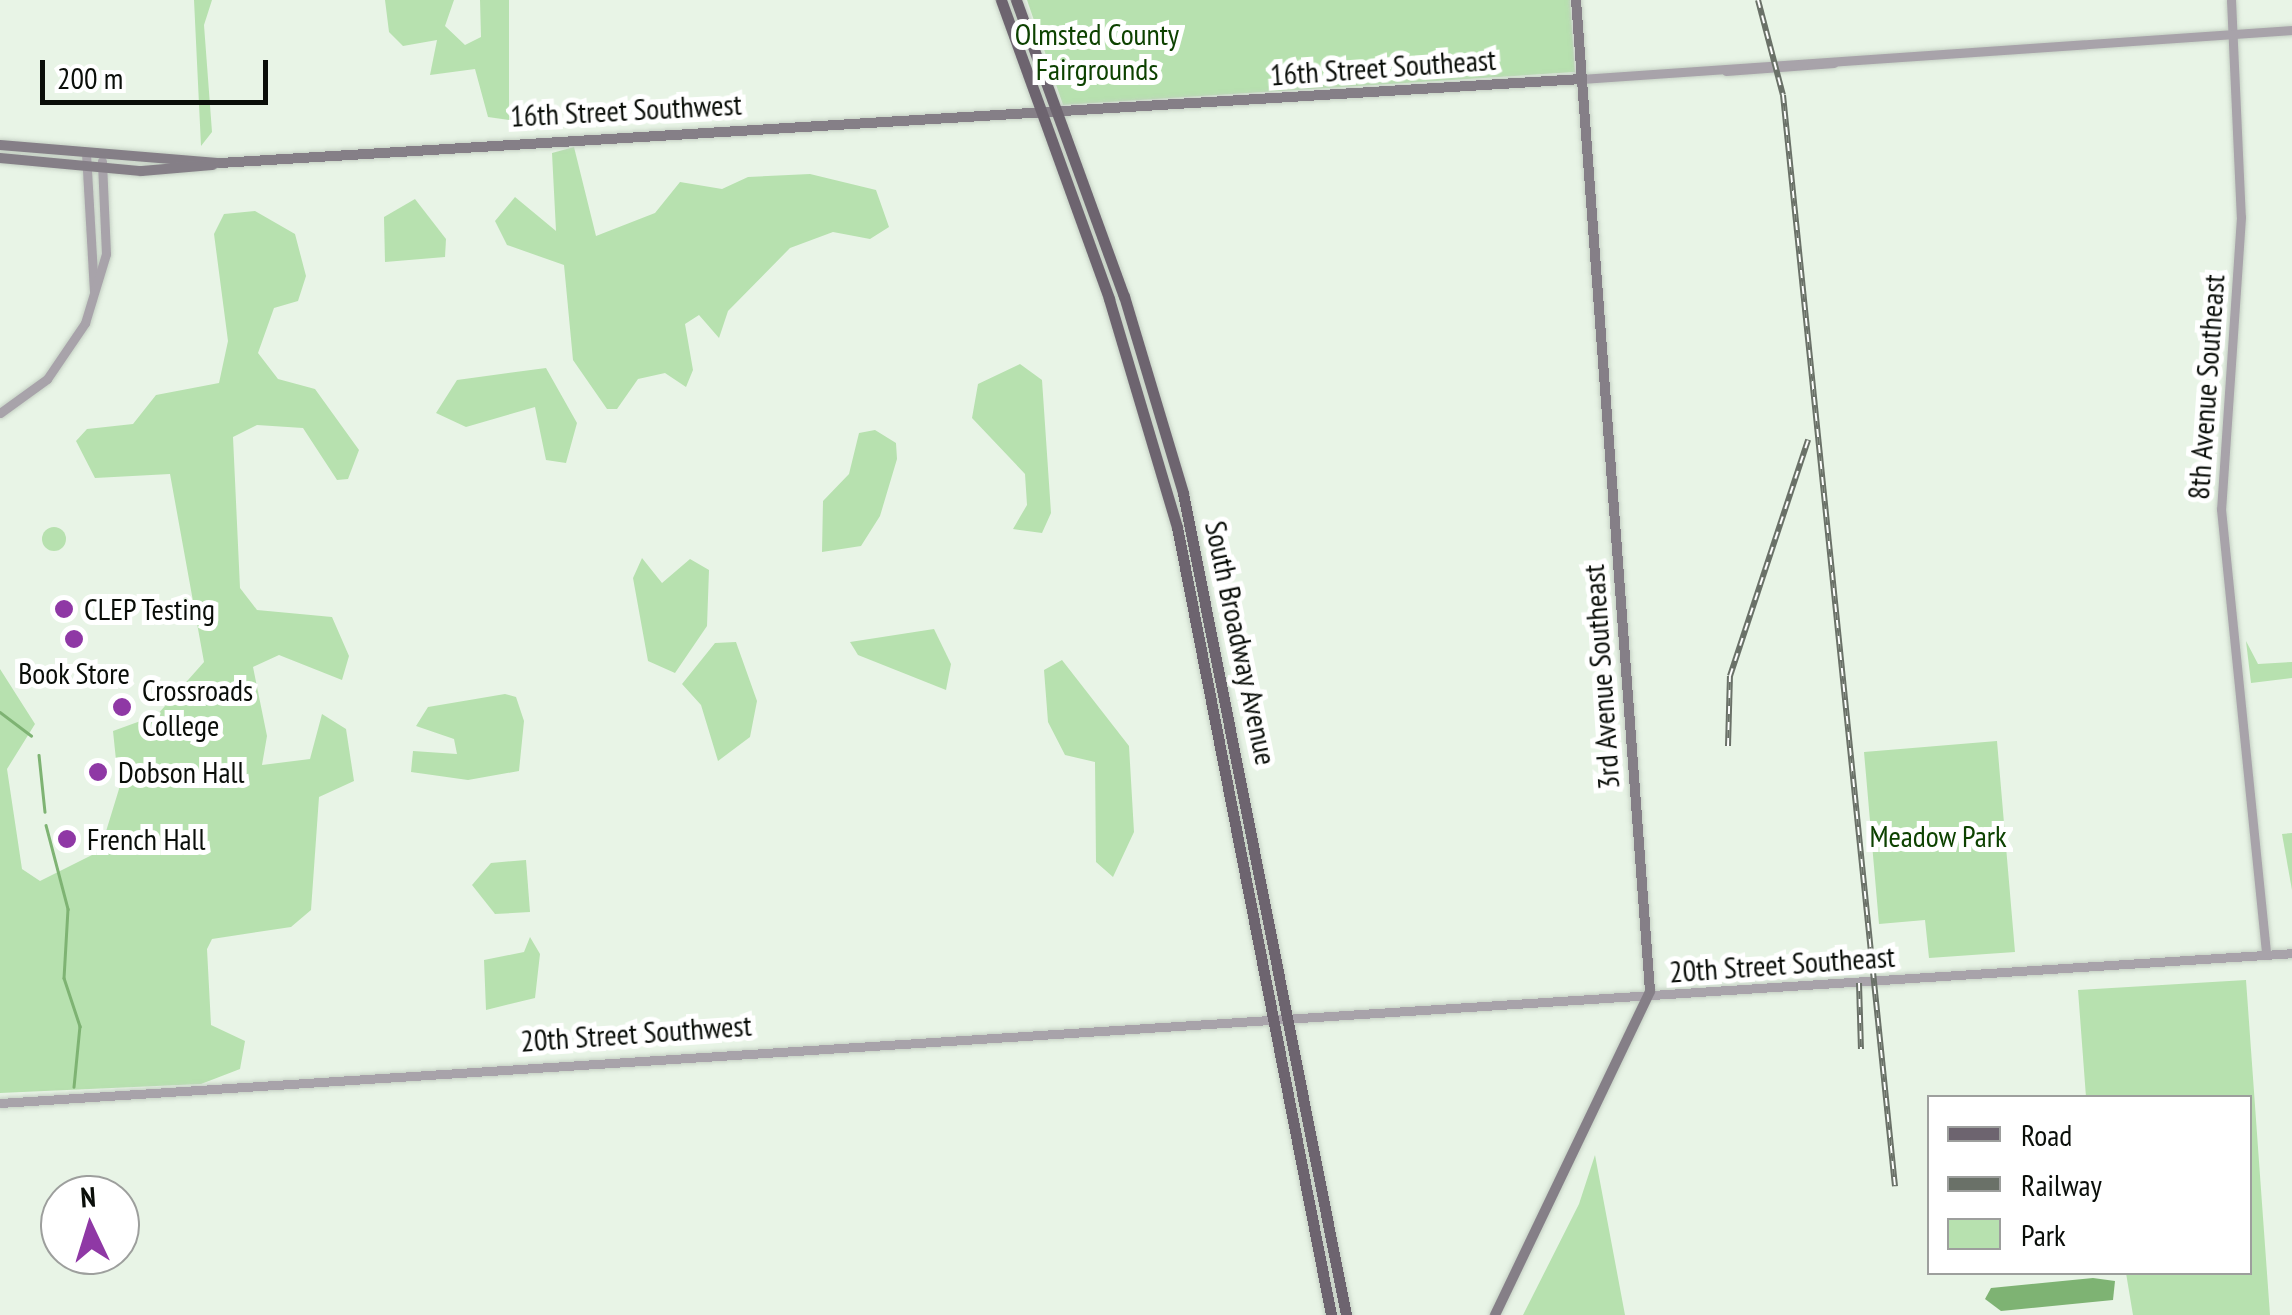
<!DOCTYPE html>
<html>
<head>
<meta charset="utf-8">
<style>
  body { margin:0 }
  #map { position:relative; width:2292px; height:1315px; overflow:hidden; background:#e8f4e6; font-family:"PT Sans Narrow",sans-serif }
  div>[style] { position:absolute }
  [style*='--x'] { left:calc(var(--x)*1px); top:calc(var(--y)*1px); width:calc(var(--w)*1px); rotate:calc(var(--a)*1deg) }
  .green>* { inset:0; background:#b7e1af }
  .round { border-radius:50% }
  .water>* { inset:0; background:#7eb373 }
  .stream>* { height:2.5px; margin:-1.25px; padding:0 1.25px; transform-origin:1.25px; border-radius:1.25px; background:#7eb373 }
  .roads { filter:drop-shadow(0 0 2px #c4cfc3) drop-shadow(0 0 2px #c4cfc3) }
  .tertiary>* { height:9px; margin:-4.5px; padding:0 4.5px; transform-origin:4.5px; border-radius:4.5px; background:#a8a3aa }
  .secondary>* { height:10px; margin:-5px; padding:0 5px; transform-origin:5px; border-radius:5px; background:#857f87 }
  .primary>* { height:11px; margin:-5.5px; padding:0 5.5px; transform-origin:5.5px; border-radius:5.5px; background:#6d646f }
  .rail>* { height:6px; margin-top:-3px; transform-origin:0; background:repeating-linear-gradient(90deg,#fff 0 8px,#6a7168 0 16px); box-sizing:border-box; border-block:2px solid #6a7168 }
  .dots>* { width:28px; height:28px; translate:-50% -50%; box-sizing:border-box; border:5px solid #fff; border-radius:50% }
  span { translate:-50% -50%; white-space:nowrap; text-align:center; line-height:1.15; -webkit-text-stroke:10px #fff; paint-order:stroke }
  .park-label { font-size:30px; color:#0d4200 }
  .street-label { font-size:30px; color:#0a0e09 }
  .poi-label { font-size:30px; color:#0a0e09 }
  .left { translate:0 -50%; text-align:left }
  .legend { position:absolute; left:1927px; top:1095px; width:325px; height:180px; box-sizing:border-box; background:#fff; border:2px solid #9d9f9d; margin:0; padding:12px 18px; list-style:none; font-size:30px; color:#0a0e09 }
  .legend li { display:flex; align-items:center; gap:20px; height:50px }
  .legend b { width:50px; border:2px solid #9d9f9d }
  .north { position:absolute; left:40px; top:1175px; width:100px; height:100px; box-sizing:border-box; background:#fff; border:2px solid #9d9f9d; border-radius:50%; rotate:356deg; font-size:28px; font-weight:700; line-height:40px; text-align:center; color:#0a0e09 }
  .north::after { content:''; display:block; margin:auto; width:35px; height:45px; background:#8f38a5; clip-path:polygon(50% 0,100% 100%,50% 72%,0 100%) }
  .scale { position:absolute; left:40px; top:60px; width:228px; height:45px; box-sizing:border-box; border:5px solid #0a0e09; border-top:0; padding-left:12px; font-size:30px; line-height:35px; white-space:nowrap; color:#0a0e09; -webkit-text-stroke:8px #fff; paint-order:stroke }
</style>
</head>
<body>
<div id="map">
  <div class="green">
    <i style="clip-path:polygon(194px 0,212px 0,204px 25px,212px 132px,201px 146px)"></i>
    <i style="clip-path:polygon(385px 0,454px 0,445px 26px,465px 45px,481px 37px,480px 0,509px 0,509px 120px,488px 117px,475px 69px,430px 75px,437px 40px,403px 46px,389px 32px)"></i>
    <i style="clip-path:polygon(1027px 0,1570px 0,1575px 72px,1063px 105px)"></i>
    <i style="clip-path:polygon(574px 147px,596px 236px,655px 213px,680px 182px,722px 189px,748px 177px,810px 174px,876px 190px,889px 227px,870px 239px,833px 232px,790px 248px,728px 311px,719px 338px,699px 315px,685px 324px,693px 370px,686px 387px,665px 373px,638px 379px,617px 409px,607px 409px,573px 360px,564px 265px,507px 245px,495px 221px,515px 197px,556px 231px,552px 153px)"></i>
    <i style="clip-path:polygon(415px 199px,446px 239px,445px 257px,385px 262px,384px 217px)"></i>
    <i style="clip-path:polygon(255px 211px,295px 234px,306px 276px,298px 301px,274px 308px,258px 353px,278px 379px,315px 389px,359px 450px,348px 479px,337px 480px,303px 428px,257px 425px,233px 437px,240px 588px,257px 610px,332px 617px,349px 656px,342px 680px,279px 655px,253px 667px,267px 736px,262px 765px,310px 759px,322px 714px,346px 729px,354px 781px,319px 797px,311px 910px,291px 927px,212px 939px,207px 949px,211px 1025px,245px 1041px,240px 1069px,201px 1084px,0 1093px,0 669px,35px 724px,7px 769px,22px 869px,40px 881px,100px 851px,119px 789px,113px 731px,157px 715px,204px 662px,170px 474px,95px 478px,76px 441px,87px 429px,133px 424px,156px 395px,219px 383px,228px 341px,214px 234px,224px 214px)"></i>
    <i style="clip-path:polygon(1020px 364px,1042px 380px,1051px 513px,1042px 533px,1013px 529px,1027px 505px,1025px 474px,972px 418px,978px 384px)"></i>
    <i style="clip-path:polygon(546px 368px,577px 423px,566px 463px,546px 460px,535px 407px,466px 427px,436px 413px,457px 380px)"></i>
    <i style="clip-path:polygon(875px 430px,896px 443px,897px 459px,880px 516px,861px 546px,822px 552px,823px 501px,849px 474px,859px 433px)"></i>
    <i class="round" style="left:42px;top:527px;width:24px;height:24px"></i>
    <i style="clip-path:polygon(642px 558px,662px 583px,690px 559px,709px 570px,707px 626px,675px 673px,648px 661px,633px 578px)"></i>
    <i style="clip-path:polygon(934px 629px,951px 664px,946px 690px,858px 655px,850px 642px)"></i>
    <i style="clip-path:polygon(2246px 641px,2258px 664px,2292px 662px,2292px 678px,2251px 683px)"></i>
    <i style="clip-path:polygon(736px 642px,757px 701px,750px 737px,718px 761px,701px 705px,682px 684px,715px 643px)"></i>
    <i style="clip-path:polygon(1062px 660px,1129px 746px,1134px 832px,1113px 877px,1096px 862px,1095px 762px,1065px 755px,1048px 722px,1044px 670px)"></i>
    <i style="clip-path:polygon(505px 694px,516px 697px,524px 721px,519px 771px,468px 780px,411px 772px,413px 751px,457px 754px,454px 739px,416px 726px,428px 707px)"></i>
    <i style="clip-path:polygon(1997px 741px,2015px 952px,1929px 958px,1925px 920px,1879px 924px,1864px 752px)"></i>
    <i style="clip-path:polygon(2292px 833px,2292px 890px,2282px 834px)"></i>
    <i style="clip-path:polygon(526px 860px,530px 912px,495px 914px,472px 885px,491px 863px)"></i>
    <i style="clip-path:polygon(530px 937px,540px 954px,535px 998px,486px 1010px,484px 960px,524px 952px)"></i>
    <i style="clip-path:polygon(2246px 980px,2270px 1315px,2133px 1315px,2126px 1273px,2250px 1272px,2250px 1098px,2086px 1097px,2078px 990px)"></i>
    <i style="clip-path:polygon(1595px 1155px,1625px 1315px,1523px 1315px,1579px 1204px)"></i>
  </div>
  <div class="water">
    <i style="clip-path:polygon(2093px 1278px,2115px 1281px,2113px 1300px,2001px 1311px,1985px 1299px,1991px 1288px)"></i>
  </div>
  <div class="stream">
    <i style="--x:0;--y:712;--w:39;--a:37"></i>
    <i style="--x:39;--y:755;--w:57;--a:84"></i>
    <i style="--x:46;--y:825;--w:87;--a:75.3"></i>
    <i style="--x:68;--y:909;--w:69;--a:93.3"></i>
    <i style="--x:64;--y:978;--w:51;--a:71.6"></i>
    <i style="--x:80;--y:1026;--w:61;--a:95.6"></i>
  </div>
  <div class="roads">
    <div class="tertiary">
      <i style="--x:2231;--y:0;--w:217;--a:87.4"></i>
      <i style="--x:2241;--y:217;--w:293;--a:93.9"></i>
      <i style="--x:2221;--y:509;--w:448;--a:84.2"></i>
      <i style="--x:1726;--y:71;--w:108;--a:-4.2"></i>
      <i style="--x:1581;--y:79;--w:713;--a:-3.94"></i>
      <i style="--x:86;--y:153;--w:138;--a:86.7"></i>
      <i style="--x:0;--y:413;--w:58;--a:-35.9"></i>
      <i style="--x:47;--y:379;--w:68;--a:-55.8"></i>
      <i style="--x:85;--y:323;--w:72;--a:-73.1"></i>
      <i style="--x:106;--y:254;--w:93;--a:-92.5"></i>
      <i style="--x:0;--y:1103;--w:2297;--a:-3.74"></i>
    </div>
    <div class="secondary">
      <i style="--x:0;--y:145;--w:221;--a:4.7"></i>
      <i style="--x:220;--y:163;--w:1364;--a:-3.53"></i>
      <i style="--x:0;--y:158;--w:142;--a:5.3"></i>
      <i style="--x:141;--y:171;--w:72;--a:-4.8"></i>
      <i style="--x:1495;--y:1315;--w:359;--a:-64.4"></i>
      <i style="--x:1650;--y:991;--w:994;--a:-94.27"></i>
    </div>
    <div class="primary">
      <i style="--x:1001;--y:0;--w:318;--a:70.1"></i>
      <i style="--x:1109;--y:299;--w:238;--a:73.4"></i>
      <i style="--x:1177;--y:527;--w:803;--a:78.94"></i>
      <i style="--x:1016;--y:0;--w:315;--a:70"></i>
      <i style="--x:1124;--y:296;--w:206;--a:73.3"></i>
      <i style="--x:1183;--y:493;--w:838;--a:78.78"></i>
    </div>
  </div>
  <div class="rail">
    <i style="--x:1758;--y:0;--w:98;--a:75.3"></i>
    <i style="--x:1783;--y:95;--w:1097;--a:84.14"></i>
    <i style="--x:1728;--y:746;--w:70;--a:-88.4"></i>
    <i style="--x:1730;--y:676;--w:249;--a:-71.7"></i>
    <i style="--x:1859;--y:983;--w:66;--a:88.3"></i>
  </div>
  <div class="dots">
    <i style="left:64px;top:609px;background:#8f38a5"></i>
    <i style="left:74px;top:639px;background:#8f38a5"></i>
    <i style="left:122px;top:707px;background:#8f38a5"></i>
    <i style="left:98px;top:772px;background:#8f38a5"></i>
    <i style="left:67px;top:839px;background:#8f38a5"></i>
  </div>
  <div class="park-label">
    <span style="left:1097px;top:51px">Olmsted County<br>Fairgrounds</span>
    <span style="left:1938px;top:836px">Meadow Park</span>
  </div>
  <div class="street-label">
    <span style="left:1383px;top:67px;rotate:-4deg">16th Street Southeast</span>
    <span style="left:626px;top:110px;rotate:-3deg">16th Street Southwest</span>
    <span style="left:2206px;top:387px;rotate:-86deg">8th Avenue Southeast</span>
    <span style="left:1241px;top:643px;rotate:78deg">South Broadway Avenue</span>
    <span style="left:1601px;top:677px;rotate:-94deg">3rd Avenue Southeast</span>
    <span style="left:1782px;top:964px;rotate:-4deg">20th Street Southeast</span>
    <span style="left:636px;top:1033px;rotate:-4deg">20th Street Southwest</span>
  </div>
  <div class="poi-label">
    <span class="left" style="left:84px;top:609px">CLEP Testing</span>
    <span style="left:74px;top:673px">Book Store</span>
    <span class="left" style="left:142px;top:707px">Crossroads<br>College</span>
    <span class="left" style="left:118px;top:772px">Dobson Hall</span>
    <span class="left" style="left:87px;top:839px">French Hall</span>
  </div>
  <ul class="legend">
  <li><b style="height:12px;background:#6d646f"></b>Road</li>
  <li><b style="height:12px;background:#6a7168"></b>Railway</li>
  <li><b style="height:28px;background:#b7e1af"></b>Park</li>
  </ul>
  <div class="north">N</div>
  <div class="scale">200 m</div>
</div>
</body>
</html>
